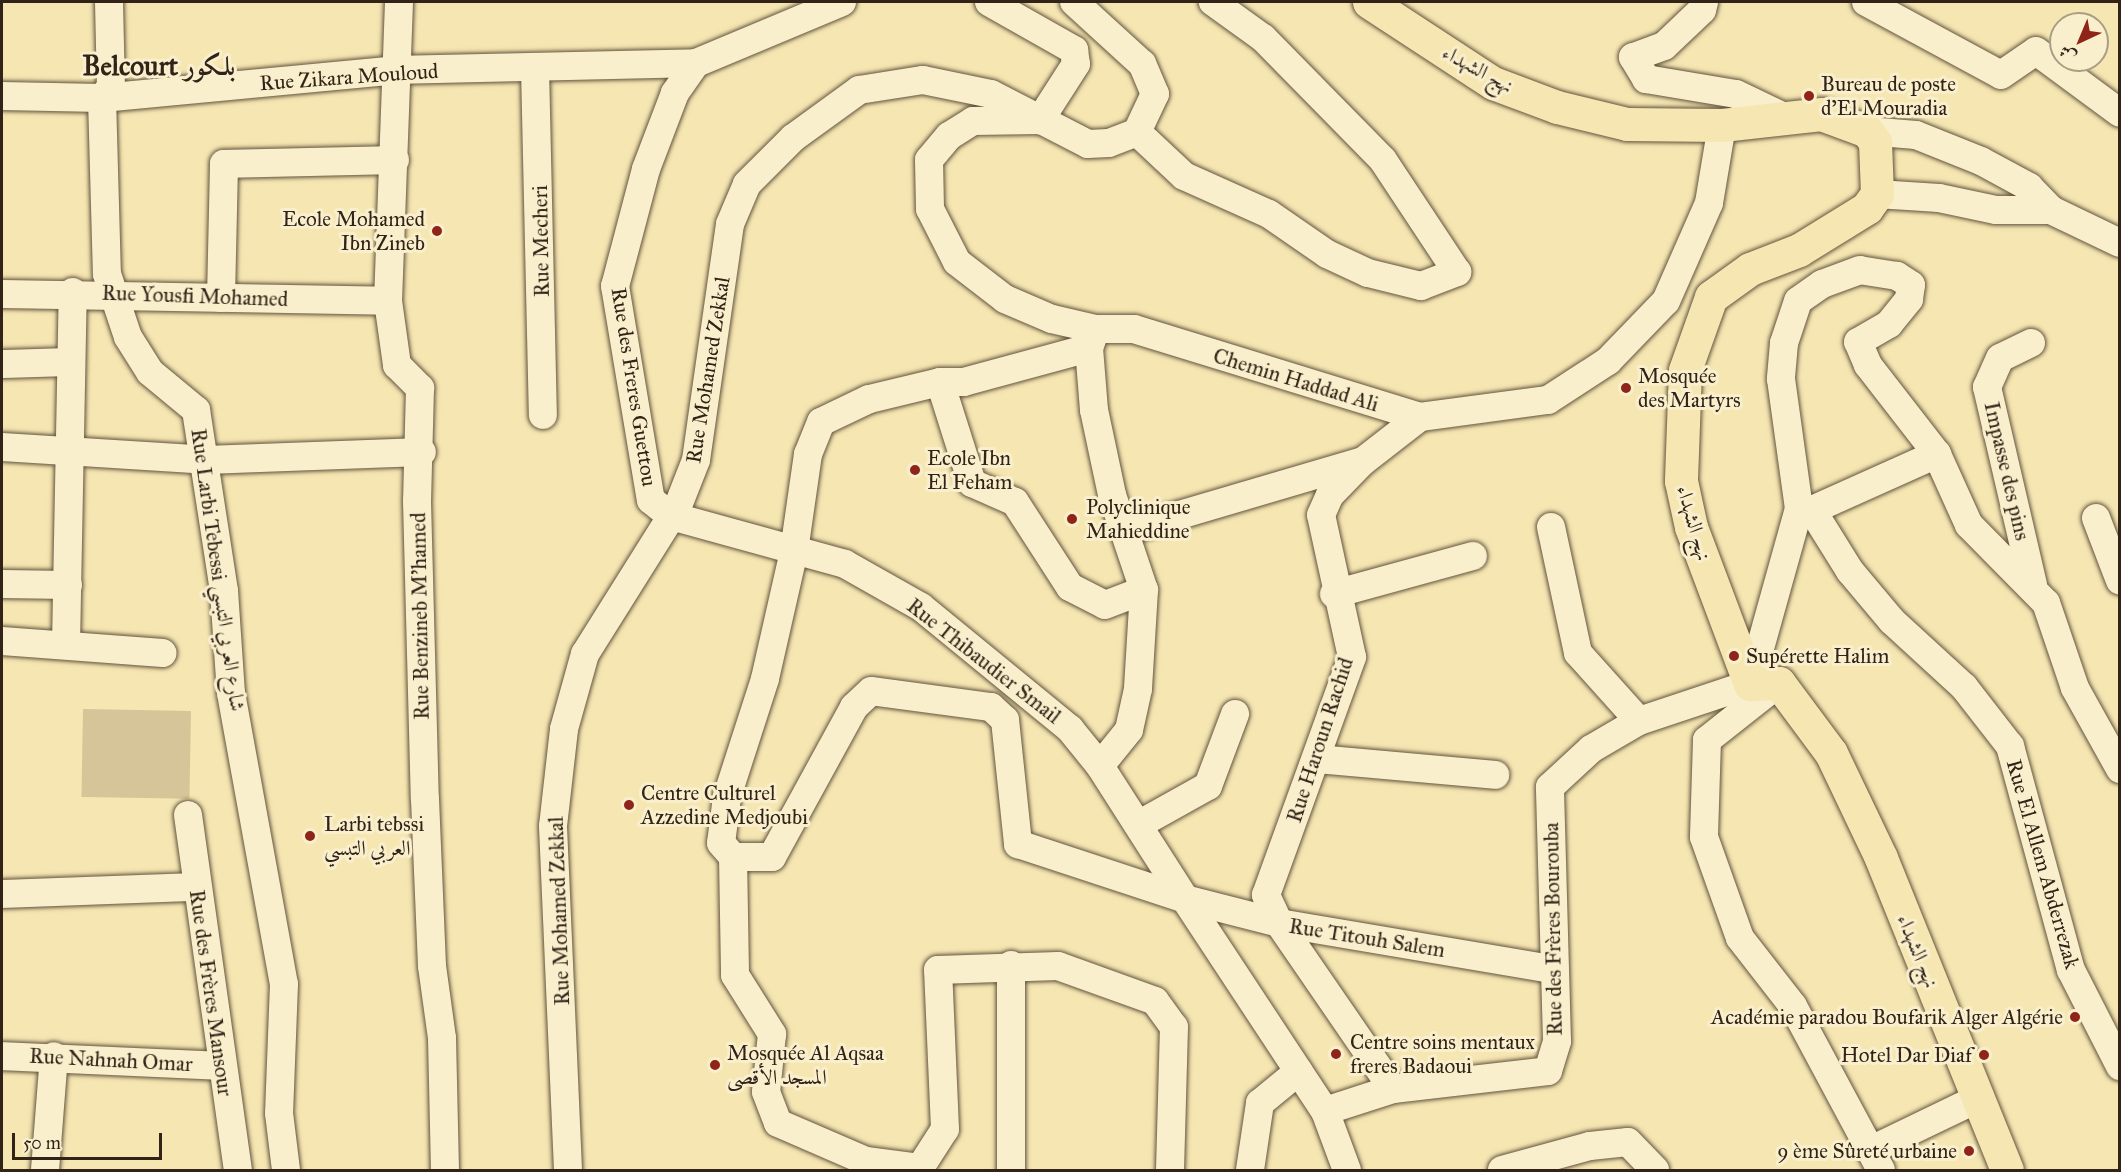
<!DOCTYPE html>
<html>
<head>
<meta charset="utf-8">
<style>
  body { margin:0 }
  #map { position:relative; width:2121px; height:1172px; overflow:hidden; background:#f6e6b2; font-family:"IM FELL Great Primer",Amiri,serif }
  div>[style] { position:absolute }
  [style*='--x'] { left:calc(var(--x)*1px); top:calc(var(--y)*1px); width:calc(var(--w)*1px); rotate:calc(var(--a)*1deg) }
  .green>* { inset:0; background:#d5c598; transform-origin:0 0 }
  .roads { filter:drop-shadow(0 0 2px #62543e) drop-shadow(0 0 2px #62543e) }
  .minor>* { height:28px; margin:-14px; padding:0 14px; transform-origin:14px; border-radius:14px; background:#f9efcd }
  .major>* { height:33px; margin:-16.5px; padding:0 16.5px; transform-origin:16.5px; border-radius:16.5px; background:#f6e6b2 }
  .dots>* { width:16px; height:16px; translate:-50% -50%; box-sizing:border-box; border:3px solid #f9efcd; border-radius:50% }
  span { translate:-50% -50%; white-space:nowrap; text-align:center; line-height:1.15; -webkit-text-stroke:6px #f9efcd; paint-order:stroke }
  .street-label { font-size:21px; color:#312317 }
  .poi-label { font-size:21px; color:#312317 }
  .left { translate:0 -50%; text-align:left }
  .right { translate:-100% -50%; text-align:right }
  .district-label { font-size:27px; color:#312317; font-weight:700 }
  .frame { position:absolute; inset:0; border:3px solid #312317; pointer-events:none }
  .north { position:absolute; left:2049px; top:12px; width:60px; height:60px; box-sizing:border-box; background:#f9efcd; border:2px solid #a99d84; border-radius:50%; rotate:224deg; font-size:16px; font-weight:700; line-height:24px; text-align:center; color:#312317 }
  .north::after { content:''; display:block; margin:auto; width:21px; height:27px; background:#8f2418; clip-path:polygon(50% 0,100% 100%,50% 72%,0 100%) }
  .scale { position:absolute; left:12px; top:1133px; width:150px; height:27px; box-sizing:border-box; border:3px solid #312317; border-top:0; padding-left:8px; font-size:18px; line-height:21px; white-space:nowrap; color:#312317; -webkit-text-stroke:4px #f9efcd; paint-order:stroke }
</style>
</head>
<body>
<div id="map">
  <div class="green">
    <i style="left:83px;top:709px;width:108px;height:88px;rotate:1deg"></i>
  </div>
  <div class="roads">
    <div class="minor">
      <i style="--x:109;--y:2;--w:85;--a:88.7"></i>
      <i style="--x:111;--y:87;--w:14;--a:129"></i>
      <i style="--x:102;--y:98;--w:176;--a:88.4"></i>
      <i style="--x:107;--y:274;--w:66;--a:71.6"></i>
      <i style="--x:128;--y:337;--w:41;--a:57.8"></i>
      <i style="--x:150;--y:372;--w:60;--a:39.6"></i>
      <i style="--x:196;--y:410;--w:183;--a:81.2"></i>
      <i style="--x:224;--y:591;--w:102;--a:86.1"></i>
      <i style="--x:231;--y:693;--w:296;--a:79.7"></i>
      <i style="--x:284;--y:984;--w:129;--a:92.2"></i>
      <i style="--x:279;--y:1113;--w:57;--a:83"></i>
      <i style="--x:399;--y:2;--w:299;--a:92.1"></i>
      <i style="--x:388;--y:301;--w:65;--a:82"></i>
      <i style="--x:397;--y:365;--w:33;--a:45"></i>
      <i style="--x:420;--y:388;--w:113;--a:91.5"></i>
      <i style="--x:417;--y:501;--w:298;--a:88.5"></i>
      <i style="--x:425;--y:799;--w:167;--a:87.6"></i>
      <i style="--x:432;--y:966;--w:73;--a:82.1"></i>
      <i style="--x:442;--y:1038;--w:132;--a:88.7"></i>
      <i style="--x:842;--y:2;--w:158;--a:157.3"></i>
      <i style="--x:696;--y:63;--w:37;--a:125"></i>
      <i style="--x:675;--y:93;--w:81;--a:110.9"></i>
      <i style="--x:646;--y:169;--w:121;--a:104.8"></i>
      <i style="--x:615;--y:286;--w:217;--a:80.5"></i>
      <i style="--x:651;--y:500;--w:26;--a:39"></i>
      <i style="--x:671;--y:516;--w:180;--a:15.4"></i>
      <i style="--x:845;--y:564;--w:87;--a:29.5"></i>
      <i style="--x:921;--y:607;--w:193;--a:39.3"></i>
      <i style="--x:1070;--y:729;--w:48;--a:51"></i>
      <i style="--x:1100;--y:766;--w:158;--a:57.4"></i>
      <i style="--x:1185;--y:899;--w:97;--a:14.3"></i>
      <i style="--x:1279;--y:923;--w:276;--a:9.6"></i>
      <i style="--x:989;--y:2;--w:98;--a:29.5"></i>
      <i style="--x:1074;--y:50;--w:14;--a:82"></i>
      <i style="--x:1076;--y:64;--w:67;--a:122.7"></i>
      <i style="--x:1040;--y:120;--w:67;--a:179.1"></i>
      <i style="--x:973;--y:121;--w:28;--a:148"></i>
      <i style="--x:949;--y:136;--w:31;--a:130"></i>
      <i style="--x:929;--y:160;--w:49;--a:88.8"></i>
      <i style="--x:930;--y:209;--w:59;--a:63"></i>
      <i style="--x:957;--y:262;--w:61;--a:37.6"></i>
      <i style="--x:1005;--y:299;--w:51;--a:23.1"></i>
      <i style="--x:1052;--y:319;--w:44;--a:13.1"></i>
      <i style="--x:1095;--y:329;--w:39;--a:0"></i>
      <i style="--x:1134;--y:329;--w:299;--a:17.1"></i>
      <i style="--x:1420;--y:417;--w:129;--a:-7.6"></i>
      <i style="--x:1548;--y:400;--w:72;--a:-33"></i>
      <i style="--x:1608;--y:361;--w:83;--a:-46"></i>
      <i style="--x:1666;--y:301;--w:107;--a:-66.3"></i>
      <i style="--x:1709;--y:203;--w:79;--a:-80.5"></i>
      <i style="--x:1704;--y:2;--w:8;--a:104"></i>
      <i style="--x:1702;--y:10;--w:52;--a:136.5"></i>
      <i style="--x:1664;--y:46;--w:33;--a:160"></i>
      <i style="--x:1633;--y:57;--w:26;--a:59"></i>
      <i style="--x:1646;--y:79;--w:91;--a:9.5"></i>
      <i style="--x:1736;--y:94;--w:49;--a:25.5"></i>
      <i style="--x:1866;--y:2;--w:153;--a:28.4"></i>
      <i style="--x:2001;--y:75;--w:42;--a:-34.4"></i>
      <i style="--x:2036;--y:51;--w:104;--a:36.4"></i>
      <i style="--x:535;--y:68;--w:347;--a:88.7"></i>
      <i style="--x:2;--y:96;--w:100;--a:1.1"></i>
      <i style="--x:102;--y:98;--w:295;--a:-5.4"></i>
      <i style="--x:396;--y:70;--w:300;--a:-1.3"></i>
      <i style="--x:1867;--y:131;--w:49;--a:4.7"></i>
      <i style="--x:1916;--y:135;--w:70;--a:21.8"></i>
      <i style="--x:1981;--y:161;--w:55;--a:28.4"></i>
      <i style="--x:2029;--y:187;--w:32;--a:46"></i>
      <i style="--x:2051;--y:210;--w:76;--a:25.6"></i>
      <i style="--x:1137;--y:132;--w:64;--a:43.1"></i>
      <i style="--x:1184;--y:176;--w:93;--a:24.1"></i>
      <i style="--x:1269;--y:214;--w:70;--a:34.6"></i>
      <i style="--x:1327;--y:254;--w:45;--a:24.9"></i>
      <i style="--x:1368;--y:273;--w:55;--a:13.8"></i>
      <i style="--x:1421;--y:286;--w:39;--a:-21"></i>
      <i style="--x:1457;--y:272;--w:134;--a:-123.5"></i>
      <i style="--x:1383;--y:160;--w:171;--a:-134.5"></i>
      <i style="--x:1263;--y:38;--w:62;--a:-144.2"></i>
      <i style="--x:1877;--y:194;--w:62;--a:3.7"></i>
      <i style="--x:1939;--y:198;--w:58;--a:11.9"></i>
      <i style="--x:1996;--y:210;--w:55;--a:0"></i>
      <i style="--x:2;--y:294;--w:386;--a:1"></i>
      <i style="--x:221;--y:298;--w:134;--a:-88.7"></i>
      <i style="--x:224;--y:164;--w:171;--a:-1.3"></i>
      <i style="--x:1095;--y:331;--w:18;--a:109"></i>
      <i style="--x:1089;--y:348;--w:62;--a:85.4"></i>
      <i style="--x:1094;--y:410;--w:87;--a:78"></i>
      <i style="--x:1112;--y:495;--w:100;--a:71.4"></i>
      <i style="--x:1144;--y:590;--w:99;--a:93.5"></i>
      <i style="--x:1138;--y:689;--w:42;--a:102.4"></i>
      <i style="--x:1129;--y:730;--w:46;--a:128.9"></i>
      <i style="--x:2031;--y:343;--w:34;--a:154"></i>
      <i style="--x:2000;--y:358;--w:32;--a:114"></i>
      <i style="--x:1987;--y:387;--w:203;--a:76.9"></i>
      <i style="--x:1089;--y:348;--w:130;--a:164.8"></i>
      <i style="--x:964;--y:382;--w:24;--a:180"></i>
      <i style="--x:940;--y:382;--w:73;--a:166.5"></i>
      <i style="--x:869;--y:399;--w:53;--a:154.4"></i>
      <i style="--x:821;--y:422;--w:35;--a:112"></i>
      <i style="--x:808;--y:454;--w:98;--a:98.2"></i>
      <i style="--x:794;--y:551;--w:131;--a:102.8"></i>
      <i style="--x:765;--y:679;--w:124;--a:107.9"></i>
      <i style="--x:727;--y:797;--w:46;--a:97.4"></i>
      <i style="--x:721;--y:843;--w:18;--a:49"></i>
      <i style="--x:733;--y:857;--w:39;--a:0"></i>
      <i style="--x:772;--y:857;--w:171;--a:-61.3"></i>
      <i style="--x:854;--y:707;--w:23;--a:-43"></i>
      <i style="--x:871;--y:691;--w:121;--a:7.6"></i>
      <i style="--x:991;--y:707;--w:19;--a:43"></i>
      <i style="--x:1005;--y:720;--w:125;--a:84"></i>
      <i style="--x:1018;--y:844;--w:176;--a:18.2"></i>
      <i style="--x:1185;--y:899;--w:254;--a:56.6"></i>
      <i style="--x:1325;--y:1111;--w:63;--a:69.6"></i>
      <i style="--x:2;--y:364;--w:69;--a:-1.7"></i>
      <i style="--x:940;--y:382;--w:106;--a:72.4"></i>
      <i style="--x:972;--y:483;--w:47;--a:23.8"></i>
      <i style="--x:1015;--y:502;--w:101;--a:57.1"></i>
      <i style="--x:1070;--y:587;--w:39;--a:27"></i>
      <i style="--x:1105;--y:605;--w:42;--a:-21"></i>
      <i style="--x:2;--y:447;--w:204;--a:3.6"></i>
      <i style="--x:206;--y:460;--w:216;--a:-2.1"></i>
      <i style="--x:1812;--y:510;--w:137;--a:-24.1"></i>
      <i style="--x:2096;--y:518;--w:67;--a:69.1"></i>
      <i style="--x:1551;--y:527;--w:129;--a:77.9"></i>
      <i style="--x:1578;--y:653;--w:91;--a:48.1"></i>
      <i style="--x:1125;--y:531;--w:245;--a:-16.4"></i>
      <i style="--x:2;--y:584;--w:66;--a:0.9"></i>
      <i style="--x:1334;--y:594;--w:144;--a:-15.3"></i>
      <i style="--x:2;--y:641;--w:161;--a:4.3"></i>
      <i style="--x:66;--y:645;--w:353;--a:-88.9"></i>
      <i style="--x:1779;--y:683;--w:92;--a:141.6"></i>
      <i style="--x:1707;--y:740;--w:97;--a:91.8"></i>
      <i style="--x:1704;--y:837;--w:107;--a:70.4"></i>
      <i style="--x:1740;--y:938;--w:86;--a:52.1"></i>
      <i style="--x:1793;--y:1006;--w:186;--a:61.8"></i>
      <i style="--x:1317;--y:759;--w:179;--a:5.1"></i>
      <i style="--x:2120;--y:769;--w:93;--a:-119.1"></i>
      <i style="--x:2075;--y:688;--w:90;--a:-108.8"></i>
      <i style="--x:2046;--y:603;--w:110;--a:-134.6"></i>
      <i style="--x:1969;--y:525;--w:78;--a:-114.3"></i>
      <i style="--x:1937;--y:454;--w:113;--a:-127.8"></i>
      <i style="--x:1868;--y:365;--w:25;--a:-113"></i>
      <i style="--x:1858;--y:342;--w:36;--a:-30"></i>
      <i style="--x:1889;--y:324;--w:32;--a:-51"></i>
      <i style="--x:1909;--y:299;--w:14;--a:-82"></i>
      <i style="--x:1911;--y:285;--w:17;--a:-147"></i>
      <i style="--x:1897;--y:276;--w:37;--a:-171"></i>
      <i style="--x:1860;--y:270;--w:40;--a:159.8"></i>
      <i style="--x:1822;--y:284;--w:29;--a:145"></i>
      <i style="--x:1798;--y:301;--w:44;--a:108.4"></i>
      <i style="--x:1784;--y:343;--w:36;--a:95"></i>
      <i style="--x:1781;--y:379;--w:131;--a:82.1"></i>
      <i style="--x:1799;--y:509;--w:13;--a:4"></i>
      <i style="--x:1812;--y:510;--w:72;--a:58.1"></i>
      <i style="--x:1850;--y:571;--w:65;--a:50"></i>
      <i style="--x:1892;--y:621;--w:98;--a:42.5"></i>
      <i style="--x:1964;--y:687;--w:75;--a:52.1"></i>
      <i style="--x:2010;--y:746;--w:232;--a:74.8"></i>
      <i style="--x:2071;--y:970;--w:108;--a:63"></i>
      <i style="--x:188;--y:815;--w:359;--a:82"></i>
      <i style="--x:1138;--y:825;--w:80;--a:-29.1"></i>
      <i style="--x:1208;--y:786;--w:77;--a:-69.4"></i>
      <i style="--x:733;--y:857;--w:118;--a:89"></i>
      <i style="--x:735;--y:975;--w:70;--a:57.9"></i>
      <i style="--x:772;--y:1034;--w:58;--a:95.9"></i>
      <i style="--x:766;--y:1092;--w:33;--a:69"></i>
      <i style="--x:778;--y:1123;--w:96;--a:23.4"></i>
      <i style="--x:866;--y:1161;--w:54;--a:7.4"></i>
      <i style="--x:920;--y:1168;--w:46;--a:-57.3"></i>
      <i style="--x:945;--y:1129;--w:159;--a:-92.5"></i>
      <i style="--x:938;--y:970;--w:120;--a:-1.9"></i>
      <i style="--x:1058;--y:966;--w:103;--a:19.8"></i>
      <i style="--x:1155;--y:1001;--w:32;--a:54"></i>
      <i style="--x:1174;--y:1027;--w:143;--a:91.6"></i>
      <i style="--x:2;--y:894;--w:194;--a:-2.1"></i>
      <i style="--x:1011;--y:965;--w:205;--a:90"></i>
      <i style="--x:2;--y:1056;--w:219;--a:2.6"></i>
      <i style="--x:1393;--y:1089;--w:201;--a:-124.5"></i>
      <i style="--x:1279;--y:923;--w:31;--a:-115"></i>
      <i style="--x:1266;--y:895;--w:253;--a:-70.1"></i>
      <i style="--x:1352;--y:657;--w:145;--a:-102.3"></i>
      <i style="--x:1321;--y:515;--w:22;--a:-66"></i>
      <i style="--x:1330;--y:495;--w:46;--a:-45.9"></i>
      <i style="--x:1362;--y:462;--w:73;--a:-37.8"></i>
      <i style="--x:1325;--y:1111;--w:71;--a:-17.9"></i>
      <i style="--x:1393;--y:1089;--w:156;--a:-6.6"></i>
      <i style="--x:1548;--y:1071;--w:31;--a:-73"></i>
      <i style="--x:1557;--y:1041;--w:254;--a:-91.6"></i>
      <i style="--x:1550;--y:787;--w:56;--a:-42.8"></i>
      <i style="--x:1591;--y:749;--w:56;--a:-30.3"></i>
      <i style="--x:1639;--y:721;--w:117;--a:-18.4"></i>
      <i style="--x:1750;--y:684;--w:182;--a:-74.4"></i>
      <i style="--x:1873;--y:1149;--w:115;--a:-25.7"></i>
      <i style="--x:45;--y:1170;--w:114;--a:-85.5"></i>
      <i style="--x:568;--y:1170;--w:344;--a:-92.5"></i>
      <i style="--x:553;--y:826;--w:98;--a:-83.5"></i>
      <i style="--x:564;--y:729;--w:78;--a:-74.4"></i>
      <i style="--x:585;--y:654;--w:175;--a:-57.9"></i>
      <i style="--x:678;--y:506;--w:49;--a:-68.6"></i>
      <i style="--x:696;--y:460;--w:238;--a:-81.8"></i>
      <i style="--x:730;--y:224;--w:43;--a:-67"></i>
      <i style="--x:747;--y:184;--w:65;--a:-45"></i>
      <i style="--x:793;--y:138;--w:82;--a:-36"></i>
      <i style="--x:859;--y:90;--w:65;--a:-8.9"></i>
      <i style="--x:923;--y:80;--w:69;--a:11.6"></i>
      <i style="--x:991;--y:94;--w:109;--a:27.3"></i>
      <i style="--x:1088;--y:144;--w:21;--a:-3"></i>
      <i style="--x:1109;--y:143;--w:30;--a:-21"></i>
      <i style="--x:1137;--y:132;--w:42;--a:-64.7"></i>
      <i style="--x:1155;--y:94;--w:33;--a:-113"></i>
      <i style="--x:1142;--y:64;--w:92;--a:-137.6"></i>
      <i style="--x:1250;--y:1170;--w:68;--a:-81.5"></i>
      <i style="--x:1260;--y:1103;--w:50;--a:-39.4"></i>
      <i style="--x:1502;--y:1170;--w:91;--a:-15.3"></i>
      <i style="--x:1590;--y:1146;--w:38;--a:-6"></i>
      <i style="--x:1628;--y:1142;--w:39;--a:46"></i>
    </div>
    <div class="major">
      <i style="--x:1369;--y:2;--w:148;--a:33.2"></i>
      <i style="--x:1493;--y:83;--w:68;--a:20.6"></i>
      <i style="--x:1557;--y:107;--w:72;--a:13.7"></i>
      <i style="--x:1627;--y:124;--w:95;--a:0.6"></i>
      <i style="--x:1722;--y:125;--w:100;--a:-6.3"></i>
      <i style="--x:1821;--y:114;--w:49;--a:20.3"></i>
      <i style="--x:1867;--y:131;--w:14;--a:54"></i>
      <i style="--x:1875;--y:142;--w:52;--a:87.8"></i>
      <i style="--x:1877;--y:194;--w:17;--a:126"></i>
      <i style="--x:1867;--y:208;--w:80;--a:148.3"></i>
      <i style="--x:1799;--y:250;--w:53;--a:158.8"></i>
      <i style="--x:1750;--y:269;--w:48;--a:144.3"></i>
      <i style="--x:1711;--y:297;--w:77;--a:109.6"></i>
      <i style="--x:1685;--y:370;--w:111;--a:92.1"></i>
      <i style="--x:1681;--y:481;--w:47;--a:77.7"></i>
      <i style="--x:1691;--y:527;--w:168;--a:69.4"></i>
      <i style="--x:1750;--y:684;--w:29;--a:-2"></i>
      <i style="--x:1779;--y:683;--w:87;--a:53.4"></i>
      <i style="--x:1831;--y:753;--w:116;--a:64.5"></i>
      <i style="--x:1881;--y:858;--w:336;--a:68"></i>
    </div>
  </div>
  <div class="dots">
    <i style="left:1809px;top:96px;background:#8f2418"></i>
    <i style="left:437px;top:231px;background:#8f2418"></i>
    <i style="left:1626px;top:388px;background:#8f2418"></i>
    <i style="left:915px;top:470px;background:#8f2418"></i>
    <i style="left:1072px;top:519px;background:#8f2418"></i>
    <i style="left:1734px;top:656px;background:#8f2418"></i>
    <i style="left:629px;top:805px;background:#8f2418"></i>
    <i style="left:310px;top:836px;background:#8f2418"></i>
    <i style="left:2075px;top:1017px;background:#8f2418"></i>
    <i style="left:1336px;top:1054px;background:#8f2418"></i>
    <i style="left:1984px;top:1055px;background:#8f2418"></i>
    <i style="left:715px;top:1065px;background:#8f2418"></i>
    <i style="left:1969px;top:1151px;background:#8f2418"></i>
  </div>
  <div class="street-label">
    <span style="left:1478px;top:69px;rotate:29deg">نهج الشهداء</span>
    <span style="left:349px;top:77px;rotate:-4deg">Rue Zikara Mouloud</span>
    <span style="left:541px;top:241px;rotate:-91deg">Rue Mecheri</span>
    <span style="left:195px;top:296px;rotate:2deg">Rue Yousfi Mohamed</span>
    <span style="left:708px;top:370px;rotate:-81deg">Rue Mohamed Zekkal</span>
    <span style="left:1296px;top:380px;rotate:17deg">Chemin Haddad Ali</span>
    <span style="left:634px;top:387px;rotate:81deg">Rue des Freres Guettou</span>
    <span style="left:2007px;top:471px;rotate:77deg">Impasse des pins</span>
    <span style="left:1694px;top:523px;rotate:74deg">نهج الشهداء</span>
    <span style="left:218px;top:570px;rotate:82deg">Rue Larbi Tebessi شارع العربي التبسي</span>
    <span style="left:420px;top:616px;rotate:-91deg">Rue Benzineb M'hamed</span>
    <span style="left:984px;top:661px;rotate:38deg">Rue Thibaudier Smail</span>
    <span style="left:1320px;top:740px;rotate:-72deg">Rue Haroun Rachid</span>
    <span style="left:2043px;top:864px;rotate:74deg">Rue El Allem Abderrezak</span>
    <span style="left:559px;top:911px;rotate:-92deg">Rue Mohamed Zekkal</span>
    <span style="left:1553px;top:929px;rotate:-91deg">Rue des Frères Bourouba</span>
    <span style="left:1367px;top:938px;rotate:9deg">Rue Titouh Salem</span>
    <span style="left:1918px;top:951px;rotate:68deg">نهج الشهداء</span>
    <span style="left:211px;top:993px;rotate:82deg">Rue des Frères Mansour</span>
    <span style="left:111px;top:1060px;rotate:3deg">Rue Nahnah Omar</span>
  </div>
  <div class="poi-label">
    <span class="left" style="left:1821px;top:96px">Bureau de poste<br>d'El Mouradia</span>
    <span class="right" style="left:425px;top:231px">Ecole Mohamed<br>Ibn Zineb</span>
    <span class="left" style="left:1638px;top:388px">Mosquée<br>des Martyrs</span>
    <span class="left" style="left:927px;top:470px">Ecole Ibn<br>El Feham</span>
    <span class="left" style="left:1086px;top:519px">Polyclinique<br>Mahieddine</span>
    <span class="left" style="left:1746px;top:656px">Supérette Halim</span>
    <span class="left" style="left:641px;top:805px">Centre Culturel<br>Azzedine Medjoubi</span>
    <span class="left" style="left:324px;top:836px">Larbi tebssi<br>العربي التبسي</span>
    <span class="right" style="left:2063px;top:1017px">Académie paradou Boufarik Alger Algérie</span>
    <span class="left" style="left:1350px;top:1054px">Centre soins mentaux<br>freres Badaoui</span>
    <span class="left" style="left:727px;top:1065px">Mosquée Al Aqsaa<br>المسجد الأقصى</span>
    <span class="right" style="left:1972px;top:1055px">Hotel Dar Diaf</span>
    <span class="right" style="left:1957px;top:1151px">9 ème Sûreté urbaine</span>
  </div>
  <div class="district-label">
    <span style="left:159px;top:66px">Belcourt بلكور</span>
  </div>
  <div class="frame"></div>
  <div class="north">ش</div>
  <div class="scale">50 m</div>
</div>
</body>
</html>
